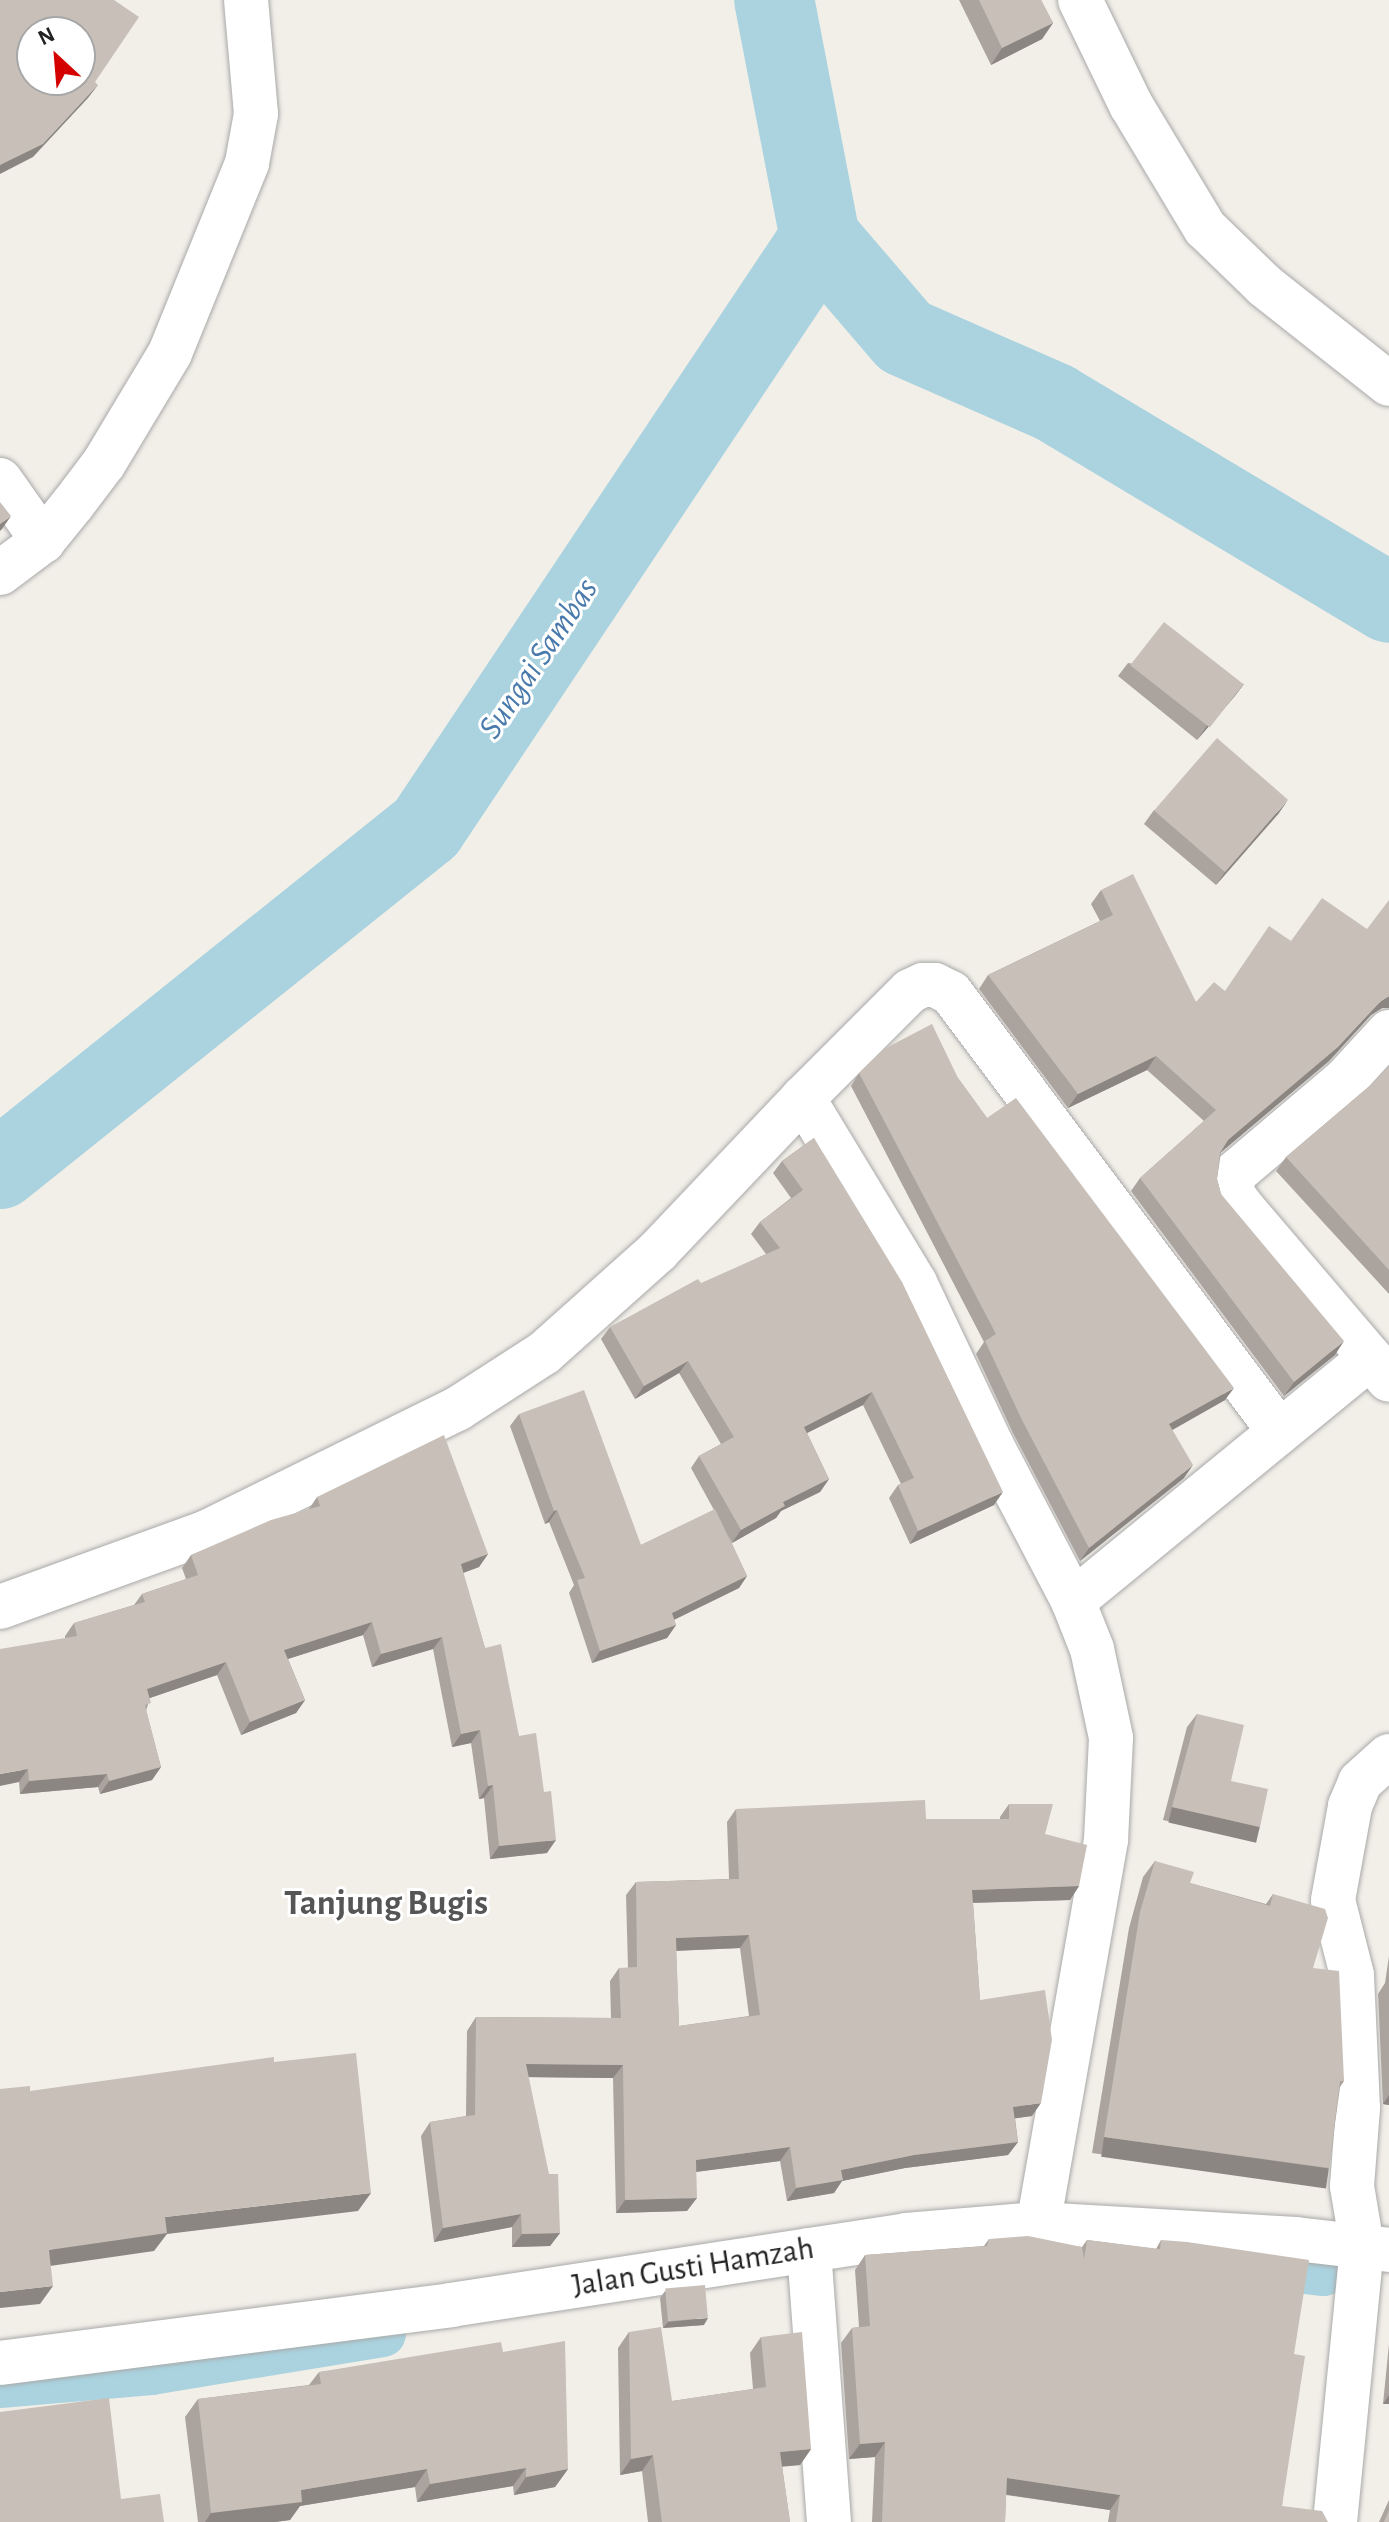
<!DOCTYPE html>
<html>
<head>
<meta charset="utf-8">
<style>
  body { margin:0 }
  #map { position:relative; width:1389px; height:2522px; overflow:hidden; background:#f2efe9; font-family:"Alegreya Sans",sans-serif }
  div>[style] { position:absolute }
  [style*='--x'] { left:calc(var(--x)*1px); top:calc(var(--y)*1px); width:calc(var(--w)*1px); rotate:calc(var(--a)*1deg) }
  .canal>* { height:46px; margin:-23px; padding:0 23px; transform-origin:23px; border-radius:23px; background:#aad3df }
  .river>* { height:80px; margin:-40px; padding:0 40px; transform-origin:40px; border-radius:40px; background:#aad3df }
  .roads { filter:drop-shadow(0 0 2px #a9a9a9) drop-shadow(0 0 2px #a9a9a9) }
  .minor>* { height:44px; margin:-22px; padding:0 22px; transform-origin:22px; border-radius:22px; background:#fff }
  .wall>* { inset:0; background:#aba49e }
  .shaded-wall>* { inset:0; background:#8b8681; transform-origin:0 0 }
  .building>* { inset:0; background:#c7bfb8; transform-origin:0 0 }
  span { translate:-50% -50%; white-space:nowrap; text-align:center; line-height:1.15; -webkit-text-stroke:6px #fff; paint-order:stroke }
  .street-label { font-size:32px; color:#222 }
  .water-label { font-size:34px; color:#4a7aab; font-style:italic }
  .quarter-label { font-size:36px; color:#555; font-weight:700 }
  .north { position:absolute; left:16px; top:16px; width:80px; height:80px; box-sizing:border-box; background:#fff; border:2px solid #a7a7a7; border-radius:50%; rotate:334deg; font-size:22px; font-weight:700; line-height:32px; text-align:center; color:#222 }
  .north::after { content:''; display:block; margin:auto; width:28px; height:36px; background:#d40000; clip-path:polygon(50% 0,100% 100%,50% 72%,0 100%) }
</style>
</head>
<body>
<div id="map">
  <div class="canal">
    <i style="--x:1247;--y:2264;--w:77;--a:6.8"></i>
    <i style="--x:0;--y:2385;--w:152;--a:-4.9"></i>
    <i style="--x:151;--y:2372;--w:235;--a:-9.3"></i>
  </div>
  <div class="river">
    <i style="--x:820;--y:238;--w:130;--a:49.4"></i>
    <i style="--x:905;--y:337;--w:164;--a:23.7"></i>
    <i style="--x:1055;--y:403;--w:389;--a:30.9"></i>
    <i style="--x:0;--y:1169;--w:546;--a:-38.68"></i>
    <i style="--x:426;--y:828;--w:709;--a:-56.27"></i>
    <i style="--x:820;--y:238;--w:242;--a:-100.9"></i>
  </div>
  <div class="roads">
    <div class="minor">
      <i style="--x:1080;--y:0;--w:117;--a:64.1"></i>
      <i style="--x:1131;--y:105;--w:144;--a:59"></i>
      <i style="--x:1205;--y:228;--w:83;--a:44"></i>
      <i style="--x:1265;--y:286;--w:158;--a:38.3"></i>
      <i style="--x:0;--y:480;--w:75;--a:54.8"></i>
      <i style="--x:0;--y:573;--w:54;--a:-36.7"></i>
      <i style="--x:43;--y:541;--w:48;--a:-51"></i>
      <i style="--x:73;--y:504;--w:51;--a:-52.9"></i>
      <i style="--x:104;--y:463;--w:128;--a:-59"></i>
      <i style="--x:170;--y:353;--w:205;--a:-67.9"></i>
      <i style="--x:247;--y:163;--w:50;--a:-79.6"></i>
      <i style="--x:256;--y:114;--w:114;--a:-95"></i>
      <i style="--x:1389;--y:1032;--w:64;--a:132.5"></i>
      <i style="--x:1346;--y:1079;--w:145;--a:139.7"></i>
      <i style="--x:1235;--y:1173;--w:12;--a:104"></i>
      <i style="--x:1232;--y:1185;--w:8;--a:90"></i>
      <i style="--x:1232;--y:1193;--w:16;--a:55"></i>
      <i style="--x:1241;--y:1206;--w:228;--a:49.6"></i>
      <i style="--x:803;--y:1098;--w:216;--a:58.8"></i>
      <i style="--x:915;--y:1283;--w:178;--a:64.7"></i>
      <i style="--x:991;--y:1444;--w:177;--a:62.4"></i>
      <i style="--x:1073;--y:1601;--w:52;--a:68.4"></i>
      <i style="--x:1092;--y:1649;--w:91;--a:77.9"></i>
      <i style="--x:1111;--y:1738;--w:102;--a:92.8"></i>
      <i style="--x:1106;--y:1840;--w:390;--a:100"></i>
      <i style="--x:1073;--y:1601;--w:384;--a:-39.3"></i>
      <i style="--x:0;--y:1607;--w:220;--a:-19.9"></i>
      <i style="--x:207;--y:1532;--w:279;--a:-26.2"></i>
      <i style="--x:457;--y:1409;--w:103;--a:-32.8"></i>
      <i style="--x:544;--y:1353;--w:153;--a:-41.8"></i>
      <i style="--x:658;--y:1251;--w:211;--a:-46.5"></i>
      <i style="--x:803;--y:1098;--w:151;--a:-45"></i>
      <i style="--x:910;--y:991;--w:14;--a:-25"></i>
      <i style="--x:923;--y:985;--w:12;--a:0"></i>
      <i style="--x:935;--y:985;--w:18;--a:27"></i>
      <i style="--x:951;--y:993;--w:547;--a:53.17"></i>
      <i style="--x:809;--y:2250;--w:273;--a:85.8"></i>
      <i style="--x:0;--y:2363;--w:455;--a:-7.3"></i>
      <i style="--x:451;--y:2305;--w:460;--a:-8.7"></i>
      <i style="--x:906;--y:2235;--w:132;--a:-4.8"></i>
      <i style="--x:1038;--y:2224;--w:258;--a:3.3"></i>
      <i style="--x:1296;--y:2239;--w:94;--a:6.7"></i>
      <i style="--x:1335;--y:2522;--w:277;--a:-84.4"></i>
      <i style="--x:1362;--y:2246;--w:61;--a:-99.5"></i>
      <i style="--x:1352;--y:2186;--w:78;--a:-85.6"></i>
      <i style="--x:1358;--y:2108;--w:133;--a:-92.6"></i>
      <i style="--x:1352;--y:1975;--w:77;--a:-104.2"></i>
      <i style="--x:1333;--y:1900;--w:96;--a:-79.7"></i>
      <i style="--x:1350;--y:1806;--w:26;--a:-67"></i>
      <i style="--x:1360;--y:1782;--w:39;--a:-42"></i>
    </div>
  </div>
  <div class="wall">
    <i style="clip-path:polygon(959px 0,1041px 0,1053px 23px,1042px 39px,991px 65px)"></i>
    <i style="clip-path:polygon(1128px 663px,1244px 684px,1234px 697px,1197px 740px,1118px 676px)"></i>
    <i style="clip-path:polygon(1154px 810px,1279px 813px,1216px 885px,1144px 824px)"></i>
    <i style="clip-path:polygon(1101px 890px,1196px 1002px,1225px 991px,1382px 1008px,1371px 1015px,1329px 1061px,1221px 1152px,1217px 1179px,1221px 1194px,1335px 1355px,1284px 1396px,1131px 1191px,1140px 1178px,1204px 1121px,1147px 1070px,1068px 1108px,979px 989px,988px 975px,1100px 921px,1091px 904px)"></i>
    <i style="clip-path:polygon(1389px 1066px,1389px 1294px,1276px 1171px,1286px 1157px,1372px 1084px)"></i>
    <i style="clip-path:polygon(859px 1073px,958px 1078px,987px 1118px,1225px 1400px,1172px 1430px,1184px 1478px,1080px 1561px,1013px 1433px,976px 1354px,984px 1342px,851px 1086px)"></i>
    <i style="clip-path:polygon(814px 1138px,994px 1505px,910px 1544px,889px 1498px,898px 1485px,901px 1484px,863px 1405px,807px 1433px,829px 1479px,820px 1492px,781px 1511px,776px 1518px,732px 1543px,726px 1531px,747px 1576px,739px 1588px,674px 1620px,676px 1625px,667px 1638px,592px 1663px,569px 1593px,574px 1585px,549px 1522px,545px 1524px,510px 1426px,519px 1414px,641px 1545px,714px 1510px,691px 1468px,699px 1456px,721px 1444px,679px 1373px,635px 1399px,601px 1339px,610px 1327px,766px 1254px,751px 1234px,760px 1222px,791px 1198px,773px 1173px,782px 1161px)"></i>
    <i style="clip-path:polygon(317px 1497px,488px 1554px,479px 1567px,463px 1573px,485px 1648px,519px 1736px,547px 1853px,490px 1859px,484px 1798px,479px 1799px,471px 1743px,452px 1747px,433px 1649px,372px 1667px,363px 1635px,288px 1659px,305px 1700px,296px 1713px,241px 1735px,217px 1675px,150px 1698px,146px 1711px,161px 1767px,152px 1780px,100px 1794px,98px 1787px,20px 1794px,19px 1782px,65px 1638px,65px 1636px,74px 1623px,134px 1605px,142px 1594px,186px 1579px,182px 1568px,191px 1555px,309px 1509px)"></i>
    <i style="clip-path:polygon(1197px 1714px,1231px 1781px,1260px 1827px,1251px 1840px,1163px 1820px,1187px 1727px)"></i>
    <i style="clip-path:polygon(evenodd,1009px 1804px,1045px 1834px,1079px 1886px,1070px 1900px,973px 1903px,980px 2000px,1032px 2116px,1015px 2118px,1018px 2142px,1008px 2155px,905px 2168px,842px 2181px,834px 2193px,787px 2201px,780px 2161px,696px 2172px,687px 2211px,616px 2213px,613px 2078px,528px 2077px,560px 2233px,550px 2246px,512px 2247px,512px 2227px,434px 2242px,421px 2136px,430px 2122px,466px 2116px,467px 2031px,476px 2017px,611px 2018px,610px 1981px,619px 1968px,628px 1968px,626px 1895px,636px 1882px,729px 1879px,727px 1822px,736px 1809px,926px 1819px,1000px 1819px,1000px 1817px,1009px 1804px,740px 1948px,749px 2016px,679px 2026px,676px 1951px,740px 1948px)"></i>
    <i style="clip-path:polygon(1155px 1861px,1190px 1883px,1266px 1904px,1273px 1894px,1313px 1968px,1344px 2081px,1340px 2087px,1329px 2168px,1317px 2184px,1092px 2153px,1129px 1928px,1143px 1877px)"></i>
    <i style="clip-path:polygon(1389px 1956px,1389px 2105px,1383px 2104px,1378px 1994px,1385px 1983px)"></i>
    <i style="clip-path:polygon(989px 2239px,1082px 2247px,1087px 2240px,1156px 2249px,1161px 2240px,1294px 2354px,1282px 2506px,1328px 2522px,1108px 2522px,1110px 2510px,1006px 2495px,1005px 2522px,872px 2522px,875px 2457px,849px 2459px,841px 2343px,852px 2328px,859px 2327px,855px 2270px,865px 2255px,984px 2246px)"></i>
    <i style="clip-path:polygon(665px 2291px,704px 2325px,663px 2328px,660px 2298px)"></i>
    <i style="clip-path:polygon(629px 2332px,672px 2401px,753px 2389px,750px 2353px,761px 2337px,811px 2449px,800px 2465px,782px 2466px,790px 2522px,648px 2522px,642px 2471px,620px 2475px,618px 2348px)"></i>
    <i style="clip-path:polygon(1389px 2344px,1389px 2404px,1383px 2404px)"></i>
    <i style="clip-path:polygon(503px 2352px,568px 2469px,555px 2487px,514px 2495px,513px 2486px,417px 2502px,415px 2487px,300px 2506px,290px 2520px,275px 2522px,198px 2522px,185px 2417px,198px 2399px,309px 2385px,319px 2372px)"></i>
    <i style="clip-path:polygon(1389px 2500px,1389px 2522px,1379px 2522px)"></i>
  </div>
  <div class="shaded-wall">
    <i style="clip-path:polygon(1053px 23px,1042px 39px,991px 65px,1002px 48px)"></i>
    <i style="clip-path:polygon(98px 85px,88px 98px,33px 157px,0 174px,0 165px)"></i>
    <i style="clip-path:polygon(11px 516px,2px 529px,0 531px,0 524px)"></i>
    <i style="clip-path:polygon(1244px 684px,1234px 697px,1197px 740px,1206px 727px)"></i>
    <i style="clip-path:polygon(1288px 800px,1279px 813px,1216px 885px,1225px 872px)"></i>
    <i style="clip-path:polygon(1389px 996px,1389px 1008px,1382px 1008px,1371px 1015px,1329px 1061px,1219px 1154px,1228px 1140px,1381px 1001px)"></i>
    <i style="clip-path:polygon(1156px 1056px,1147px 1070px,1068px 1108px,1078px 1094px)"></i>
    <i style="clip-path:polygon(1344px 1341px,1335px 1355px,1284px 1396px,1294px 1382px)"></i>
    <i style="clip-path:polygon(688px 1361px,679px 1373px,635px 1399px,644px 1386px)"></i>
    <i style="clip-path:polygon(1234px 1388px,1225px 1400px,1160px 1437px,1169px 1424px)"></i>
    <i style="clip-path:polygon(872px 1392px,863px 1405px,795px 1439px,804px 1427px)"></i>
    <i style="clip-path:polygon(1193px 1465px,1184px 1478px,1080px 1561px,1089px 1548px)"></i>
    <i style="clip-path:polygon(829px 1479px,820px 1492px,781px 1511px,776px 1518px,732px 1543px,741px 1530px,783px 1502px)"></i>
    <i style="clip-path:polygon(1003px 1492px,994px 1505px,910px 1544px,918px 1531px)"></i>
    <i style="clip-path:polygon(557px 1510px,549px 1522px,545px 1524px,554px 1511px)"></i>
    <i style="clip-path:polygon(488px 1554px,479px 1567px,452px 1577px,461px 1564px)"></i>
    <i style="clip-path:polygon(747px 1576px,739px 1588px,663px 1625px,672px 1613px)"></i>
    <i style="clip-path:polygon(372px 1622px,363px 1635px,275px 1663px,284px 1650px)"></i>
    <i style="clip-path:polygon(676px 1625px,667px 1638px,592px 1663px,600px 1651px)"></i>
    <i style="clip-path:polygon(442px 1637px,433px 1649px,372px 1667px,381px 1654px)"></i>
    <i style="clip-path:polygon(226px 1662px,217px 1675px,138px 1702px,147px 1689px)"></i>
    <i style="clip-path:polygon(305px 1700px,296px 1713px,241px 1735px,250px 1722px)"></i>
    <i style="clip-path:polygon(480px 1730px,471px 1743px,452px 1747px,461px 1734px)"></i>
    <i style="clip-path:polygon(161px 1767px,152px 1780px,100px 1794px,109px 1781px)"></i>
    <i style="clip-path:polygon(28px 1769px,19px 1782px,0 1786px,0 1774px)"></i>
    <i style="clip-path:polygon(107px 1774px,98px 1787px,20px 1794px,29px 1781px)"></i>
    <i style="clip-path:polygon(493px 1785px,484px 1798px,479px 1799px,488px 1786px)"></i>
    <i style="left:1172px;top:1807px;width:90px;height:16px;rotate:13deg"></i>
    <i style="clip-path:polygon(556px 1840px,547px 1853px,490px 1859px,499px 1846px)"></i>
    <i style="clip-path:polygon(1079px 1886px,1070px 1900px,963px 1903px,972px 1890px)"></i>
    <i style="clip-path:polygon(749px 1935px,740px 1948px,666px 1951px,676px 1938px)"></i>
    <i style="clip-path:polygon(526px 2064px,623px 2065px,613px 2078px,516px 2077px)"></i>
    <i style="clip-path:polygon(1389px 2095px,1389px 2105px,1383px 2104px)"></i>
    <i style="clip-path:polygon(1041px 2103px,1032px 2116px,1004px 2120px,1013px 2107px)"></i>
    <i style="left:1104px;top:2137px;width:227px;height:20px;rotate:8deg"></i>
    <i style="clip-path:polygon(1018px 2142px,1008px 2155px,905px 2168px,842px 2181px,834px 2193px,787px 2201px,796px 2188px,841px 2170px,914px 2155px)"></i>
    <i style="clip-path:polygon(790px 2147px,780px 2161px,687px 2173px,696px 2160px)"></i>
    <i style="clip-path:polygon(371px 2193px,358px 2211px,167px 2234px,154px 2251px,36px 2268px,49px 2250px,165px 2217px)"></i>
    <i style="clip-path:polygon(697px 2198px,687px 2211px,616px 2213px,625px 2200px)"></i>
    <i style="clip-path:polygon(521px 2214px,512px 2227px,434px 2242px,443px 2228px)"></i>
    <i style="clip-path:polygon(560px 2233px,550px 2246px,512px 2247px,522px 2234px)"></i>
    <i style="clip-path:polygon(53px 2286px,40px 2304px,0 2308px,0 2292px)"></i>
    <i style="clip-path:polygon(708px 2318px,704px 2325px,663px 2328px,668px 2322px)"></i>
    <i style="clip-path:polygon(1389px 2395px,1389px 2404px,1383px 2404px)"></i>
    <i style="clip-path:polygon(885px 2442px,875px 2457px,849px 2459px,860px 2444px)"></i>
    <i style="clip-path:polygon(811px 2449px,800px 2465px,769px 2468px,780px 2452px)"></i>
    <i style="clip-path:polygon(653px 2455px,642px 2471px,620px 2475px,631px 2459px)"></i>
    <i style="clip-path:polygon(526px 2468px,513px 2486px,417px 2502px,430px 2484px)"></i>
    <i style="clip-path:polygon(427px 2469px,415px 2487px,300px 2506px,290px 2520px,275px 2522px,205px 2522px,211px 2513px,301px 2490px)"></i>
    <i style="clip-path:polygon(568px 2469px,555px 2487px,514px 2495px,526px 2477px)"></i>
    <i style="clip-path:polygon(1007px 2478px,1120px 2495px,1110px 2510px,996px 2493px)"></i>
  </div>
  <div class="building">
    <i style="clip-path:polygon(evenodd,0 0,114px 0,139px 17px,95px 82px,98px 85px,43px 144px,0 165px,0 0,32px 32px,80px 32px,80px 80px,32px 80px,32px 32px)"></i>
    <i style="clip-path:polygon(979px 0,1041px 0,1053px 23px,1002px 48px)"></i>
    <i style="clip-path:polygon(0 502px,11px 516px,0 524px)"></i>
    <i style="left:1164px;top:622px;width:101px;height:55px;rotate:38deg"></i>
    <i style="left:1217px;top:738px;width:94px;height:96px;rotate:41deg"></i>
    <i style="clip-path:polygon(1133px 874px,1196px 1002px,1214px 982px,1225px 991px,1269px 926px,1291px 941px,1322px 898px,1367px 929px,1389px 900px,1389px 996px,1381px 1001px,1338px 1047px,1228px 1140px,1220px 1153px,1217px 1179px,1221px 1194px,1344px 1341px,1294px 1382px,1140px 1178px,1216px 1110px,1156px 1056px,1078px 1094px,988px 975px,1113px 915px,1101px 890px)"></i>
    <i style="clip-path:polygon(932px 1024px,958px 1078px,987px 1118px,1016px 1098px,1234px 1388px,1169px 1424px,1193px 1465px,1089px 1548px,1022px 1420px,985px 1341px,996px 1334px,859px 1073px,884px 1049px)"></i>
    <i style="clip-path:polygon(1389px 1066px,1389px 1270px,1286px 1157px,1372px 1084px)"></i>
    <i style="clip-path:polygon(814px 1138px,902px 1282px,1003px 1492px,918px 1531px,898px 1485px,914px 1478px,872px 1392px,804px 1427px,829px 1479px,783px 1502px,785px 1506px,741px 1530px,699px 1456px,734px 1437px,688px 1361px,644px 1386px,610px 1327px,698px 1279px,701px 1283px,780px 1248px,760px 1222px,803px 1190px,782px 1161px)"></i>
    <i style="clip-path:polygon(584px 1390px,641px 1545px,715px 1509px,747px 1576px,672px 1613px,676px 1625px,600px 1651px,577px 1580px,585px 1578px,557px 1510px,554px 1511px,519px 1414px)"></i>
    <i style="clip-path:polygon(444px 1435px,488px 1554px,461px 1564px,485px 1648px,501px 1644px,519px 1736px,536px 1733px,544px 1792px,551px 1791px,556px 1840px,499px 1846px,493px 1785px,488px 1786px,480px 1730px,461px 1734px,442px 1637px,381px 1654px,372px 1622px,284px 1650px,305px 1700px,250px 1722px,226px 1662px,147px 1689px,151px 1703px,145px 1705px,161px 1767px,109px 1781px,107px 1774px,29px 1781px,28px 1769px,0 1774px,0 1649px,77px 1636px,74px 1623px,145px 1602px,142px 1594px,198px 1575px,191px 1555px,271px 1520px,320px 1506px,317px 1497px)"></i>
    <i style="clip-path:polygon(1197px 1714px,1244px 1725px,1231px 1781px,1268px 1789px,1260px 1827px,1172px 1807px)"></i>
    <i style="clip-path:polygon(evenodd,925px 1800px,926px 1819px,1009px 1819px,1009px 1804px,1053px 1804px,1045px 1834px,1087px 1845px,1079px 1886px,972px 1890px,980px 2000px,1045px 1990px,1052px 2040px,1041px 2103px,1013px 2107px,1018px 2142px,914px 2155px,841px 2170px,843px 2180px,796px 2188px,790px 2147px,696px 2160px,697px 2198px,625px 2200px,623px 2065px,526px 2064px,549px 2174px,558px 2174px,560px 2233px,522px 2234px,521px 2214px,443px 2228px,430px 2122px,475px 2115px,476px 2017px,621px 2018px,619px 1968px,637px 1967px,636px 1882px,739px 1879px,736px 1809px,925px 1800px,749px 1935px,760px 2015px,679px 2026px,676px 1938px,749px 1935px)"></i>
    <i style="clip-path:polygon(1155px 1861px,1194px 1872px,1190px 1883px,1270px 1906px,1273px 1894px,1325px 1909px,1328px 1918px,1313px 1968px,1339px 1971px,1344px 2081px,1340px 2081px,1329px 2168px,1104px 2137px,1140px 1912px)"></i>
    <i style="clip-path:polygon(356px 2053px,371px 2193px,165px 2217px,167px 2233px,49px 2250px,53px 2286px,0 2292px,0 2089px,30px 2086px,30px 2091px,274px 2057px,274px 2062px)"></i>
    <i style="clip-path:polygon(1028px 2236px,1082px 2247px,1084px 2259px,1087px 2240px,1160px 2249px,1161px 2240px,1187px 2242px,1309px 2260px,1294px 2354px,1305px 2356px,1282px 2506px,1322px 2511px,1328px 2522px,1116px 2522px,1120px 2495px,1007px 2478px,1005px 2522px,882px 2522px,885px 2442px,860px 2444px,852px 2328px,870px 2326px,865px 2255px,987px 2246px,989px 2239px)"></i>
    <i style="left:705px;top:2285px;width:33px;height:40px;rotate:85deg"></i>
    <i style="clip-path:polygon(661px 2327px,672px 2401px,766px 2387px,761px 2337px,802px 2332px,811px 2449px,780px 2452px,790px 2522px,662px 2522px,653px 2455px,631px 2459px,629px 2332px)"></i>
    <i style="clip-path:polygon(565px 2341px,568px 2469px,526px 2477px,526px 2468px,430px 2484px,427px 2469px,301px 2490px,302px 2502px,211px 2513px,198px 2399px,321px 2384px,319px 2372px,501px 2342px,503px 2352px)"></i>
    <i style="clip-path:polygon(109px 2398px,121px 2499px,160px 2494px,164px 2522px,0 2522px,0 2412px)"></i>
    <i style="clip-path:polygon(1389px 2510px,1389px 2522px,1384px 2522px)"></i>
  </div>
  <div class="street-label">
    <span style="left:693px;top:2267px;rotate:-9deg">Jalan Gusti Hamzah</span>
  </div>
  <div class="water-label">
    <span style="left:539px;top:659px;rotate:-56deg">Sungai Sambas</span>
  </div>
  <div class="quarter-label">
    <span style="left:386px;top:1904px">Tanjung Bugis</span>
  </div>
  <div class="north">N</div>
</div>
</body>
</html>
